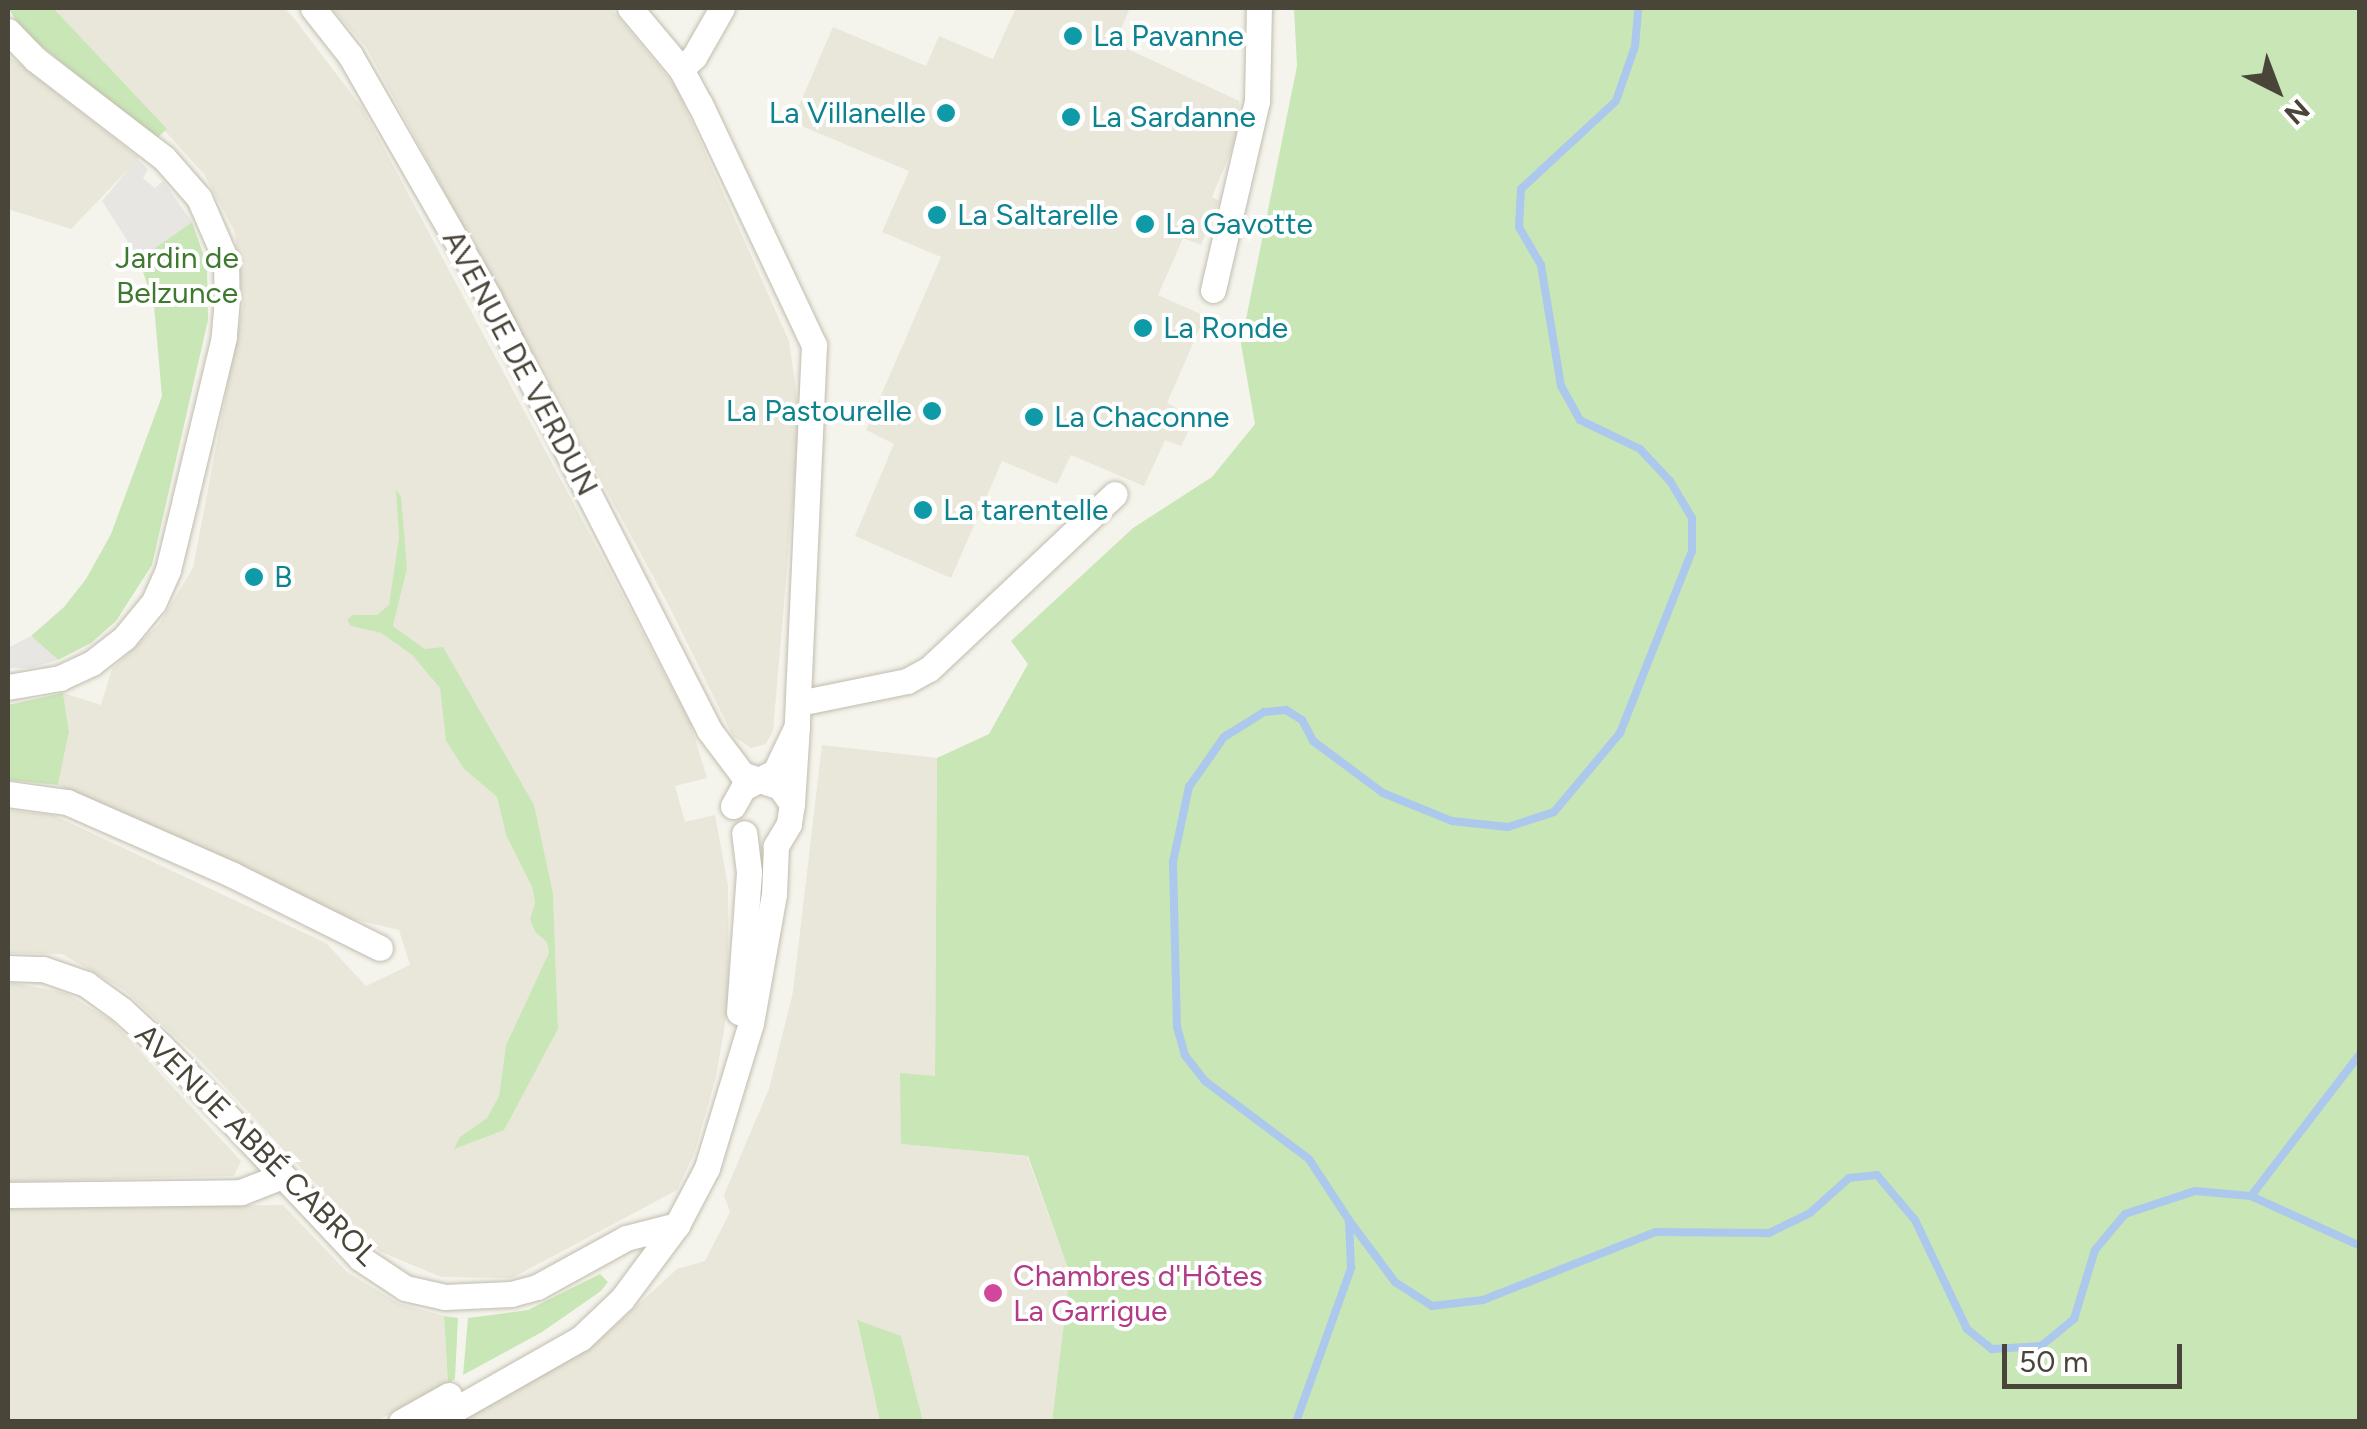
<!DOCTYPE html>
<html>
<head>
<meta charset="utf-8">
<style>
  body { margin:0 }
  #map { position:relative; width:2367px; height:1429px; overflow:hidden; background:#f5f4ec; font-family:Figtree,sans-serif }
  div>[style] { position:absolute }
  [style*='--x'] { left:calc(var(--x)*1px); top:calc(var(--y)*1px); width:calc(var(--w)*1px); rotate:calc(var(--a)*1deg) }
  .residential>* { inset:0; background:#e9e6da }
  .green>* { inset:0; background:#c9e6b7 }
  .parking>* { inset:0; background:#e7e6e2 }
  .stream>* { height:8px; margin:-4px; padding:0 4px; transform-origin:4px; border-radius:4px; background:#acc8ed }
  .roads { filter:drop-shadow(0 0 2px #c0bdae) drop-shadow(0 0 2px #c0bdae) }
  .street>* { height:25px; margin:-12.5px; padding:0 12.5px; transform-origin:12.5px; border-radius:12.5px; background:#fff }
  .dots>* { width:28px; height:28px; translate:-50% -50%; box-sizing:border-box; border:5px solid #fff; border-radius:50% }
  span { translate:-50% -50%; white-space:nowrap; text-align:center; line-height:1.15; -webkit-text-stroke:8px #fff; paint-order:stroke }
  .culture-label { font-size:30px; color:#0d838f }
  .left { translate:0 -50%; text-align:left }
  .right { translate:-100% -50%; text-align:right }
  .park-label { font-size:30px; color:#3f792f }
  .street-label { font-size:30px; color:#494539 }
  .hotel-label { font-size:30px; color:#b23c85 }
  .frame { position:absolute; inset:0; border:10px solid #494539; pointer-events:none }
  .north { position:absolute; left:2227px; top:40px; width:100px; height:100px; -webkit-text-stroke:8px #fff; paint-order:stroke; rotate:138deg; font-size:28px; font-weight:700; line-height:40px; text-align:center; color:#494539 }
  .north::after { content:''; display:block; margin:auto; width:35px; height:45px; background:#494539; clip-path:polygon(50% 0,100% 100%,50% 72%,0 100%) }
  .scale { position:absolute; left:2002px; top:1344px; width:180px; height:45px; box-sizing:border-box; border:5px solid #494539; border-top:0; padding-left:12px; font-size:30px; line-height:35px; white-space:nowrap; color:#494539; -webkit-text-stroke:8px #fff; paint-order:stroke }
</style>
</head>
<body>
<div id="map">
  <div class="residential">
    <i style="clip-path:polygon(evenodd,53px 8px,284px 8px,293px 17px,363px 109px,690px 722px,707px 778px,675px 786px,685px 822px,715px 815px,728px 886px,729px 1000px,716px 1077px,694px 1154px,677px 1190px,512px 1278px,441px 1277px,379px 1251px,193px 1053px,124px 990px,62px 954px,8px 953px,8px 810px,53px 815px,326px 943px,366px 986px,410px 965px,399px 930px,340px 916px,58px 785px,69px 732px,63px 693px,101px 705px,112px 669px,159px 624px,193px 568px,243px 305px,235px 232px,204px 174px,53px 8px,397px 491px,407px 569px,393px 626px,425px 649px,553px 894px,558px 1029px,504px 1129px,460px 1137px,487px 1118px,499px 1096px,506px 1045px,549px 954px,547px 942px,535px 932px,530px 919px,535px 903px,532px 887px,506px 835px,497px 797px,464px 769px,446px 741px,440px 688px,412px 655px,381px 633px,352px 626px,353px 615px,377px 615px,389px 606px,399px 537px,397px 491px)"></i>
    <i style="clip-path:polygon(332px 8px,611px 8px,676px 87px,789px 341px,800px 418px,773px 731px,766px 744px,751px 748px,733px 736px,667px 602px,366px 47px)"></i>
    <i style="clip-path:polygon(1016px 8px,1130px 8px,1115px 43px,1239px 101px,1240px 130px,1212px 197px,1219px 201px,1201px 245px,1183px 238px,1158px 295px,1205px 316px,1167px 403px,1195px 418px,1181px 446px,1165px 440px,1144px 486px,1071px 455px,1057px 484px,1002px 461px,951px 578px,855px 536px,894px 444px,866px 430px,941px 257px,882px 232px,909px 171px,792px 122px,833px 27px,926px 66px,939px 36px,993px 59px)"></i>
    <i style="clip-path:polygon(8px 55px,139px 158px,71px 229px,8px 209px)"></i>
    <i style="clip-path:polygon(822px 745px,937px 758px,935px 1076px,902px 1144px,1027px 1156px,1070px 1274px,1052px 1421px,923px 1421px,901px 1337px,857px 1321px,880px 1421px,458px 1422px,595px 1344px,677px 1269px,705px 1261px,730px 1212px,724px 1195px,769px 1089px,793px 992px)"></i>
    <i style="clip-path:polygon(14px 983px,66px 993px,112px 1021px,241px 1161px,234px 1176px,8px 1182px,8px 984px)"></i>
    <i style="clip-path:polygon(283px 1205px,347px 1272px,398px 1303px,444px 1316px,448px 1383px,377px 1421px,8px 1421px,8px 1208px)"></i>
  </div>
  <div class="green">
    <i style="clip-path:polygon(8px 8px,53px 8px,167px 129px,156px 139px,23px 31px)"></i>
    <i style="clip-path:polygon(1294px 8px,2359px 8px,2359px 1421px,1052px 1421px,1070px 1274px,1028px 1156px,901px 1144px,900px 1073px,935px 1076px,937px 758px,989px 734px,1028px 664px,1011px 641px,1133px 528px,1212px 477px,1255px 424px,1241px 344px,1297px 66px)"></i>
    <i style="clip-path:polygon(192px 222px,207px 265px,208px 320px,152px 565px,116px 621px,91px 643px,58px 660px,31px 636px,64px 607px,86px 579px,111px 534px,162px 396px,154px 306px,139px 259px)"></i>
    <i style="clip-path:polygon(396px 490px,401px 497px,407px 569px,393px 626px,425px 649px,443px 647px,534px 805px,553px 894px,558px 1029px,504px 1130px,454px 1149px,460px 1137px,487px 1118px,499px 1096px,506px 1045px,549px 953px,547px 942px,535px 932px,530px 919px,535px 903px,532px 887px,506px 835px,497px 797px,464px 769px,446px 741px,440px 688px,412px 655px,381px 633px,351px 626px,347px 620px,353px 615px,377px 615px,389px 605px,399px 537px)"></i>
    <i style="clip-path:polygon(63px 693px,69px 732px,58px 785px,8px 780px,8px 705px)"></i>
    <i style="clip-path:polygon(600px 1274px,608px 1282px,601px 1291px,542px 1332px,463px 1375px,468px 1318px,528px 1310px)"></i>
    <i style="clip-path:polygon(444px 1316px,458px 1318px,455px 1379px,448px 1383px)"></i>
    <i style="clip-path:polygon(857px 1320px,901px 1336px,923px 1421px,880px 1421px)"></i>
  </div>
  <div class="parking">
    <i style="clip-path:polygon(137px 159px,148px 169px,143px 178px,155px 188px,163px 181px,192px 222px,139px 259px,102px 201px)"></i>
    <i style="clip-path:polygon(31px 636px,58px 660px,30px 668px,8px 668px,8px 648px)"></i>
  </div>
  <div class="stream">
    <i style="--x:2251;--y:1196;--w:179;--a:-52.5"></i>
    <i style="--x:1351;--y:1223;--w:74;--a:53.3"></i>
    <i style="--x:1395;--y:1282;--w:44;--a:33"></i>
    <i style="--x:1432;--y:1306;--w:51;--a:-6.7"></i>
    <i style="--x:1483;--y:1300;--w:186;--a:-21.5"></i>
    <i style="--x:1656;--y:1232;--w:113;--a:0.5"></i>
    <i style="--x:1769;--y:1233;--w:46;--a:-26"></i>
    <i style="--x:1810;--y:1213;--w:52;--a:-41.9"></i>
    <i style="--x:1849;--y:1178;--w:28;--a:-6"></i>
    <i style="--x:1877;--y:1175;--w:59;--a:49.8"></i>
    <i style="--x:1915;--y:1220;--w:121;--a:64.5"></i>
    <i style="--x:1967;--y:1329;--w:32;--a:39"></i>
    <i style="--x:1992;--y:1349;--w:49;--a:-3.5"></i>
    <i style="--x:2041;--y:1346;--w:43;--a:-39.3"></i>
    <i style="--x:2074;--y:1319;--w:72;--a:-73.1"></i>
    <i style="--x:2095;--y:1250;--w:47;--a:-50.2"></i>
    <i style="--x:2125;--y:1214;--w:74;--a:-18.2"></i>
    <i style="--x:2195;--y:1191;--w:56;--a:5.1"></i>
    <i style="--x:2251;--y:1196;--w:120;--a:24.6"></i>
    <i style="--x:1296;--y:1422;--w:164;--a:-70.3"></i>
    <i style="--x:1351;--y:1268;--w:48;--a:-92.4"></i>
    <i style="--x:1349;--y:1220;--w:73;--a:-123.3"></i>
    <i style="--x:1309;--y:1159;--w:130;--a:-143.1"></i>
    <i style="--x:1205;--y:1081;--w:33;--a:-128"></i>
    <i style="--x:1185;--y:1055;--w:29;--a:-106"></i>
    <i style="--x:1177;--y:1027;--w:165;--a:-91.4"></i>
    <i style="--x:1173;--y:862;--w:77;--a:-78"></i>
    <i style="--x:1189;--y:787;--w:61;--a:-55"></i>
    <i style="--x:1224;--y:737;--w:47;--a:-32"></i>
    <i style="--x:1264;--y:712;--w:22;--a:-5"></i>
    <i style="--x:1286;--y:710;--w:19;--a:32"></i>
    <i style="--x:1302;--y:720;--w:24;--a:62"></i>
    <i style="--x:1313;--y:741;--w:87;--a:36.6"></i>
    <i style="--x:1383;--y:793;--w:74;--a:22.1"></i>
    <i style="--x:1452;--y:821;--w:56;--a:6.1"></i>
    <i style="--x:1508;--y:827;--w:48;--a:-18.1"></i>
    <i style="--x:1554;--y:812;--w:103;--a:-50.1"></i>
    <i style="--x:1620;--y:733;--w:196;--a:-68.4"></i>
    <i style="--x:1692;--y:551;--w:33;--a:-90"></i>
    <i style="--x:1692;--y:518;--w:43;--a:-120.7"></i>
    <i style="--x:1670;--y:481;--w:44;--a:-133.2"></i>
    <i style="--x:1640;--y:449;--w:67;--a:-154.2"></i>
    <i style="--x:1580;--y:420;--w:39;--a:-119"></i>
    <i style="--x:1561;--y:386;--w:123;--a:-99.4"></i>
    <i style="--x:1541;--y:265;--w:44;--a:-120.1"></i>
    <i style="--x:1519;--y:227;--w:38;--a:-87"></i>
    <i style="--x:1521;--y:189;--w:129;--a:-42.8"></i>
    <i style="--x:1616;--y:101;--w:58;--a:-70.9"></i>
    <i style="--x:1635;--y:46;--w:38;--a:-85"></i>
  </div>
  <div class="roads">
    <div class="street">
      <i style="--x:313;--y:8;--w:60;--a:51.8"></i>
      <i style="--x:350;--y:55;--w:280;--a:60.2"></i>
      <i style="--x:489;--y:298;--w:485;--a:63"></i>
      <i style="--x:709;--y:730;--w:55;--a:53.1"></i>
      <i style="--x:742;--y:774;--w:40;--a:18.9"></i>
      <i style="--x:780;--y:787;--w:21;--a:55"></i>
      <i style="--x:792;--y:804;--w:20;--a:99"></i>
      <i style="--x:789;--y:824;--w:26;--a:121"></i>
      <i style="--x:776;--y:846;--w:48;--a:92.4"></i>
      <i style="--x:774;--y:894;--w:131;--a:100.1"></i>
      <i style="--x:751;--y:1023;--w:152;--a:106.9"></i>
      <i style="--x:707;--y:1168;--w:64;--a:117.8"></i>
      <i style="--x:677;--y:1225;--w:92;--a:126.6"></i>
      <i style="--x:622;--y:1299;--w:57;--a:136.4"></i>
      <i style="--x:581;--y:1338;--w:170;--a:150.4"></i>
      <i style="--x:630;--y:8;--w:80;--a:50.1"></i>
      <i style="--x:681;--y:69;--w:40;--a:62"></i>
      <i style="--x:700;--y:104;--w:267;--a:64.7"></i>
      <i style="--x:814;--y:345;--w:381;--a:92.6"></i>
      <i style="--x:8;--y:31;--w:39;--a:46"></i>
      <i style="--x:35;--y:59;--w:163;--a:37.5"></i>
      <i style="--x:164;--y:158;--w:53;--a:48.8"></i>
      <i style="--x:199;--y:198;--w:68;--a:66.5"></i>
      <i style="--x:226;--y:260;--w:39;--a:89"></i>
      <i style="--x:227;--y:299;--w:38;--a:95"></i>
      <i style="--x:224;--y:337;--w:168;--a:103.5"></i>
      <i style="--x:185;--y:500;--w:72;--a:103.7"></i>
      <i style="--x:168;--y:570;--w:36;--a:114"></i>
      <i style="--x:153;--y:603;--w:45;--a:129.6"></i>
      <i style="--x:124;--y:638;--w:41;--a:142"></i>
      <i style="--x:92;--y:663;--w:35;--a:155"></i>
      <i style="--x:60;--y:678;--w:53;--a:170.2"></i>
      <i style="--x:681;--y:69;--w:18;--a:-43"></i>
      <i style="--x:694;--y:57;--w:56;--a:-60.3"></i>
      <i style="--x:1213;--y:290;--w:194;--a:-76.9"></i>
      <i style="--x:1257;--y:101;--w:93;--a:-88.8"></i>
      <i style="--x:799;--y:703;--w:110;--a:-11.5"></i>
      <i style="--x:907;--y:681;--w:25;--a:-29"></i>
      <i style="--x:929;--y:669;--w:255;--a:-43.3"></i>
      <i style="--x:8;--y:794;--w:60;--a:7.7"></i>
      <i style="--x:67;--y:802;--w:181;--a:23.7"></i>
      <i style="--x:233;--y:875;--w:164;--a:26.4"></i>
      <i style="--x:733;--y:806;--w:21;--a:-61"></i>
      <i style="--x:743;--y:788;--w:36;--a:-27"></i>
      <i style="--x:775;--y:772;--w:51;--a:-64.4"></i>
      <i style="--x:797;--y:726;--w:78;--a:93.7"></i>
      <i style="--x:8;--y:968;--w:35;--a:2"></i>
      <i style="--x:43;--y:969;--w:46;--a:19.2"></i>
      <i style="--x:86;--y:984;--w:44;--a:35.8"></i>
      <i style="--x:122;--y:1010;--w:54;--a:42.8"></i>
      <i style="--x:162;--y:1047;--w:289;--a:46.8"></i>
      <i style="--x:360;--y:1258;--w:54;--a:33.7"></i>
      <i style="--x:405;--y:1288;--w:41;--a:12.7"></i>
      <i style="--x:445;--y:1297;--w:66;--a:-2.6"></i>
      <i style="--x:511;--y:1294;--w:27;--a:-15"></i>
      <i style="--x:537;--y:1287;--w:102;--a:-28.8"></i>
      <i style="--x:626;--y:1238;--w:53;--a:-14.3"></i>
      <i style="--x:739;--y:1012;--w:140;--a:-85.9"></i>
      <i style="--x:749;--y:872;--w:39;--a:-97"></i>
      <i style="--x:8;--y:1195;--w:233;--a:-0.7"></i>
      <i style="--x:241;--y:1192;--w:44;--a:-21.3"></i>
      <i style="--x:401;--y:1422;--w:55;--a:-29.4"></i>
    </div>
  </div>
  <div class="dots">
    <i style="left:1073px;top:36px;background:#0f9aa8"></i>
    <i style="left:946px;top:113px;background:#0f9aa8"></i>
    <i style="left:1071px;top:117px;background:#0f9aa8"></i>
    <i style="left:937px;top:215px;background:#0f9aa8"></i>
    <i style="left:1145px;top:224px;background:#0f9aa8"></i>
    <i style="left:1143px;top:328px;background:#0f9aa8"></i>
    <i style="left:932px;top:411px;background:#0f9aa8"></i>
    <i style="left:1034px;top:417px;background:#0f9aa8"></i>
    <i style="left:923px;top:510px;background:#0f9aa8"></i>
    <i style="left:254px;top:577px;background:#0f9aa8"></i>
    <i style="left:993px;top:1293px;background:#d1479c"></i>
  </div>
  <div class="culture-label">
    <span class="left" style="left:1093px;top:36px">La Pavanne</span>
    <span class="right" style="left:926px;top:113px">La Villanelle</span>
    <span class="left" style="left:1091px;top:117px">La Sardanne</span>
    <span class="left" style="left:957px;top:215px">La Saltarelle</span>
    <span class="left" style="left:1165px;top:224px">La Gavotte</span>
    <span class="left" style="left:1163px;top:328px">La Ronde</span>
    <span class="right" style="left:912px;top:411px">La Pastourelle</span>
    <span class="left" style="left:1054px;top:417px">La Chaconne</span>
    <span class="left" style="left:943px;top:510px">La tarentelle</span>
    <span class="left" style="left:274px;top:577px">B</span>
  </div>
  <div class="park-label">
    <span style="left:177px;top:275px">Jardin de<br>Belzunce</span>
  </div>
  <div class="street-label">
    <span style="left:520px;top:363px;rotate:62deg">AVENUE DE VERDUN</span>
    <span style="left:256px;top:1145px;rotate:45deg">AVENUE ABBÉ CABROL</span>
  </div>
  <div class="hotel-label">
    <span class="left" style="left:1013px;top:1293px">Chambres d'Hôtes<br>La Garrigue</span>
  </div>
  <div class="frame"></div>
  <div class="north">N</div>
  <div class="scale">50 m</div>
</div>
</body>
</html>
